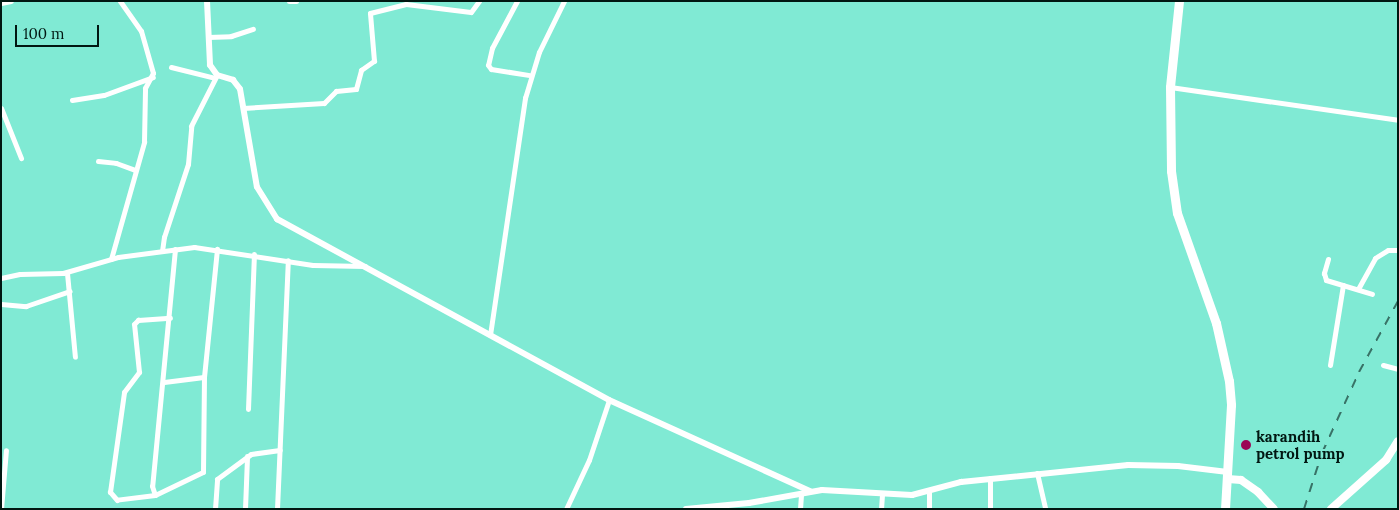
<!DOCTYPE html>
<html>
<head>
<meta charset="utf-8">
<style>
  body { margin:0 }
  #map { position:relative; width:1399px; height:510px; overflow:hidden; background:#80ead4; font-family:Lora,serif }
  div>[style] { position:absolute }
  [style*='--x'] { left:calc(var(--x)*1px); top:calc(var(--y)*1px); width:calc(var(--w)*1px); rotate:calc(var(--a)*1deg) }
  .minor>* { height:5px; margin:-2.5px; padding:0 2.5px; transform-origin:2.5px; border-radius:2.5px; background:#fff }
  .tertiary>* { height:6px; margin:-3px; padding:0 3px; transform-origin:3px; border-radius:3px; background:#fff }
  .secondary>* { height:8px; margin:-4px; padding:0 4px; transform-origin:4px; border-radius:4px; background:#fff }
  .primary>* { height:9px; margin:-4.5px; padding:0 4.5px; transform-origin:4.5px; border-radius:4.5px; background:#fff }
  .rail>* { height:2px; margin-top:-1px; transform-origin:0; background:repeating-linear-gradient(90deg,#387266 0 9px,transparent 0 18px) }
  .dots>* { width:14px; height:14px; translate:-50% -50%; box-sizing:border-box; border:2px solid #80ead4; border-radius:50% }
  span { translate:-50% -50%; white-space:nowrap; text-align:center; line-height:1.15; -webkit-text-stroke:4px #80ead4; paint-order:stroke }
  .poi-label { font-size:15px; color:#011712; font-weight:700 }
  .left { translate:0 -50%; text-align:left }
  .frame { position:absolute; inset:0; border:2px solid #011712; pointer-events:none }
  .scale { position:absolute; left:15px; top:25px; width:84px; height:22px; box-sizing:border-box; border:2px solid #011712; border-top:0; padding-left:6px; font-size:15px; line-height:18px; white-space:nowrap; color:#011712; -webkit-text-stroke:4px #80ead4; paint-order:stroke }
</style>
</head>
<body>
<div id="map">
  <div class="minor">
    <i style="--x:289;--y:1;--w:7;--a:0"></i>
    <i style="--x:517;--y:1;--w:53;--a:118"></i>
    <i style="--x:492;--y:48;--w:17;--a:103"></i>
    <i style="--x:488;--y:65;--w:5;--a:53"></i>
    <i style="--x:491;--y:69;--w:39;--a:9"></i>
    <i style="--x:1;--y:3;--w:10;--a:-11"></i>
    <i style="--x:208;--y:37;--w:23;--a:-2"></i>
    <i style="--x:231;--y:36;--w:23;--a:-18"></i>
    <i style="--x:171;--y:67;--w:45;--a:14"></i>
    <i style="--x:1170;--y:87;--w:230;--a:8.2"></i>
    <i style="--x:72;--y:100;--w:32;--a:-9"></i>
    <i style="--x:104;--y:95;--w:52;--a:-20.2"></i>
    <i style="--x:1;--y:108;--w:54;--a:68.2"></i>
    <i style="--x:243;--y:108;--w:81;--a:-3.5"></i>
    <i style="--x:324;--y:103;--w:17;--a:-45"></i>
    <i style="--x:336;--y:91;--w:20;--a:-6"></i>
    <i style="--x:356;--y:89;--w:20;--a:-75"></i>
    <i style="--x:361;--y:70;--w:16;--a:-35"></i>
    <i style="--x:374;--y:61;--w:48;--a:-94.8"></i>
    <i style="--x:370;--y:13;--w:37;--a:-14"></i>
    <i style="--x:406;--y:4;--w:65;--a:7"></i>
    <i style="--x:471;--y:12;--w:14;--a:-54"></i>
    <i style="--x:98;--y:161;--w:18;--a:6"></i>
    <i style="--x:116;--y:163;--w:20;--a:20"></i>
    <i style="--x:175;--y:249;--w:238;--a:95.5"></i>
    <i style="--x:152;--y:486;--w:9;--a:72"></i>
    <i style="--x:155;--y:495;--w:53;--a:-25.6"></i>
    <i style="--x:203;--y:472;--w:95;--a:-89.4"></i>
    <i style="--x:204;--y:377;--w:129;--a:-84.2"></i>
    <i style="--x:162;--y:251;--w:14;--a:-82"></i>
    <i style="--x:164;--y:237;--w:77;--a:-71.8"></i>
    <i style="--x:188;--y:164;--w:38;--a:-85"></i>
    <i style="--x:191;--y:126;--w:57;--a:-63"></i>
    <i style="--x:111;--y:259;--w:122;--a:-74.2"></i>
    <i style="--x:144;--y:142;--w:54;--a:-88.9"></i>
    <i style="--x:145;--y:88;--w:17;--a:-62"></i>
    <i style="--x:153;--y:73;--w:44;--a:-105.9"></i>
    <i style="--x:141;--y:31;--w:37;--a:-125"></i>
    <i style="--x:1328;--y:259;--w:15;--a:106"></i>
    <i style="--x:1324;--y:273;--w:7;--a:74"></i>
    <i style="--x:1326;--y:280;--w:48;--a:16.9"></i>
    <i style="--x:67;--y:273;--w:84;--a:84.6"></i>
    <i style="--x:1;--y:278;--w:19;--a:-12"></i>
    <i style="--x:20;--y:274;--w:43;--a:-1.3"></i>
    <i style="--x:63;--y:273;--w:57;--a:-16.2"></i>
    <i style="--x:118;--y:257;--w:77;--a:-7.5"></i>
    <i style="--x:194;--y:247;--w:120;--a:8.6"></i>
    <i style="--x:313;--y:265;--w:52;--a:1.1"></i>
    <i style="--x:1358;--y:289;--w:35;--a:-61"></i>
    <i style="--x:1375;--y:258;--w:15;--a:-32"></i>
    <i style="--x:1388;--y:250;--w:10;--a:0"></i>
    <i style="--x:1;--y:304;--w:25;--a:5"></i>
    <i style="--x:26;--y:306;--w:46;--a:-18.8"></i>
    <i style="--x:490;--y:335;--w:240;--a:-81.6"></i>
    <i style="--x:525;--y:98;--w:48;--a:-73.1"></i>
    <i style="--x:539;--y:52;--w:57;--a:-63.9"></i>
    <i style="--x:1330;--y:365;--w:81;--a:-80.8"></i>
    <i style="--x:1383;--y:365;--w:16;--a:15"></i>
    <i style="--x:164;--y:382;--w:40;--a:-7.1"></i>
    <i style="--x:248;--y:409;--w:155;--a:-87.8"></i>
    <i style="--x:1037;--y:473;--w:37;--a:77"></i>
    <i style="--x:990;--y:478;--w:31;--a:90"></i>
    <i style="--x:929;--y:491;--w:18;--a:90"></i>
    <i style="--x:155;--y:495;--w:38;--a:173"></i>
    <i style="--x:117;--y:500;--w:11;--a:-131"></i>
    <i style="--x:110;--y:492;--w:101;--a:-82"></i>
    <i style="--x:124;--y:392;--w:25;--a:-53"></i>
    <i style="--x:139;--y:372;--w:48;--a:-95.9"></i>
    <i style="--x:134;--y:324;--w:6;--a:-45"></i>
    <i style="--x:138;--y:320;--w:32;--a:-4"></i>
    <i style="--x:1;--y:509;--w:59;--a:-85.2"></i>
    <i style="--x:215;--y:509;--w:30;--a:-86"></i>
    <i style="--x:217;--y:479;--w:42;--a:-36.3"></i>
    <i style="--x:251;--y:454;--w:29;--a:-8"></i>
    <i style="--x:245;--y:509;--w:53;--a:-87.8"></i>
    <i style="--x:277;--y:509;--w:249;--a:-87.5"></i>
    <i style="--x:566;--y:509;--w:54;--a:-64.9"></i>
    <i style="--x:589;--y:460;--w:63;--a:-71.6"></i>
    <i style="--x:800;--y:509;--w:16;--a:-86"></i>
    <i style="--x:881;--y:509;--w:14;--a:-86"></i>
  </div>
  <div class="tertiary">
    <i style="--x:207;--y:1;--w:64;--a:87.3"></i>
    <i style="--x:210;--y:65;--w:12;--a:55"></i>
    <i style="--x:217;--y:75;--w:17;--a:17"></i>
    <i style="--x:233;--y:80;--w:11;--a:52"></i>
    <i style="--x:240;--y:89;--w:99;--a:80.2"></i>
    <i style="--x:257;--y:187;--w:38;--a:58"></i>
    <i style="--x:277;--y:219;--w:378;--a:28.6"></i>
    <i style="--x:609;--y:400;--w:221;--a:24.4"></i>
    <i style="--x:686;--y:509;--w:63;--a:-5.4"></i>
    <i style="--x:749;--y:503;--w:74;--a:-10.1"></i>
    <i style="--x:822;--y:490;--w:90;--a:3.2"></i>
    <i style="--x:912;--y:495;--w:51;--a:-14.9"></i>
    <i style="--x:961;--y:482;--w:168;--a:-5.8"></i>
    <i style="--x:1128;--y:465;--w:50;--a:1.1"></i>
    <i style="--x:1178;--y:466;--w:50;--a:6.8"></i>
  </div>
  <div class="secondary">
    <i style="--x:1228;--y:479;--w:13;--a:4"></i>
    <i style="--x:1241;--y:480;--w:21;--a:35"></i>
    <i style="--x:1258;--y:492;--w:23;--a:47"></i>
    <i style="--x:1331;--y:509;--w:74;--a:-41.7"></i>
    <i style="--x:1386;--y:460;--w:22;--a:-58"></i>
  </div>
  <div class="primary">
    <i style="--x:1179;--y:1;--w:86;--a:96"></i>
    <i style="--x:1170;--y:87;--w:84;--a:89.3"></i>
    <i style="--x:1171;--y:171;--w:42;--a:81.9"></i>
    <i style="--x:1177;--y:213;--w:117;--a:70.5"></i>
    <i style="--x:1216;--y:323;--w:59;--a:77.4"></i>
    <i style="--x:1229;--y:381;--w:24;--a:85"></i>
    <i style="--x:1231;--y:405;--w:104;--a:93.3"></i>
  </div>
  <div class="rail">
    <i style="--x:1304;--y:509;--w:59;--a:-72.2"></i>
    <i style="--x:1322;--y:453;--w:89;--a:-65.4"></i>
    <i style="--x:1359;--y:372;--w:81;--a:-61.2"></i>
  </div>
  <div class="dots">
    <i style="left:1246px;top:445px;background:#9b0755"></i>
  </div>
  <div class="poi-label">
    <span class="left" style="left:1256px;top:445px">karandih<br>petrol pump</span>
  </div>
  <div class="frame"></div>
  <div class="scale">100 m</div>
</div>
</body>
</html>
